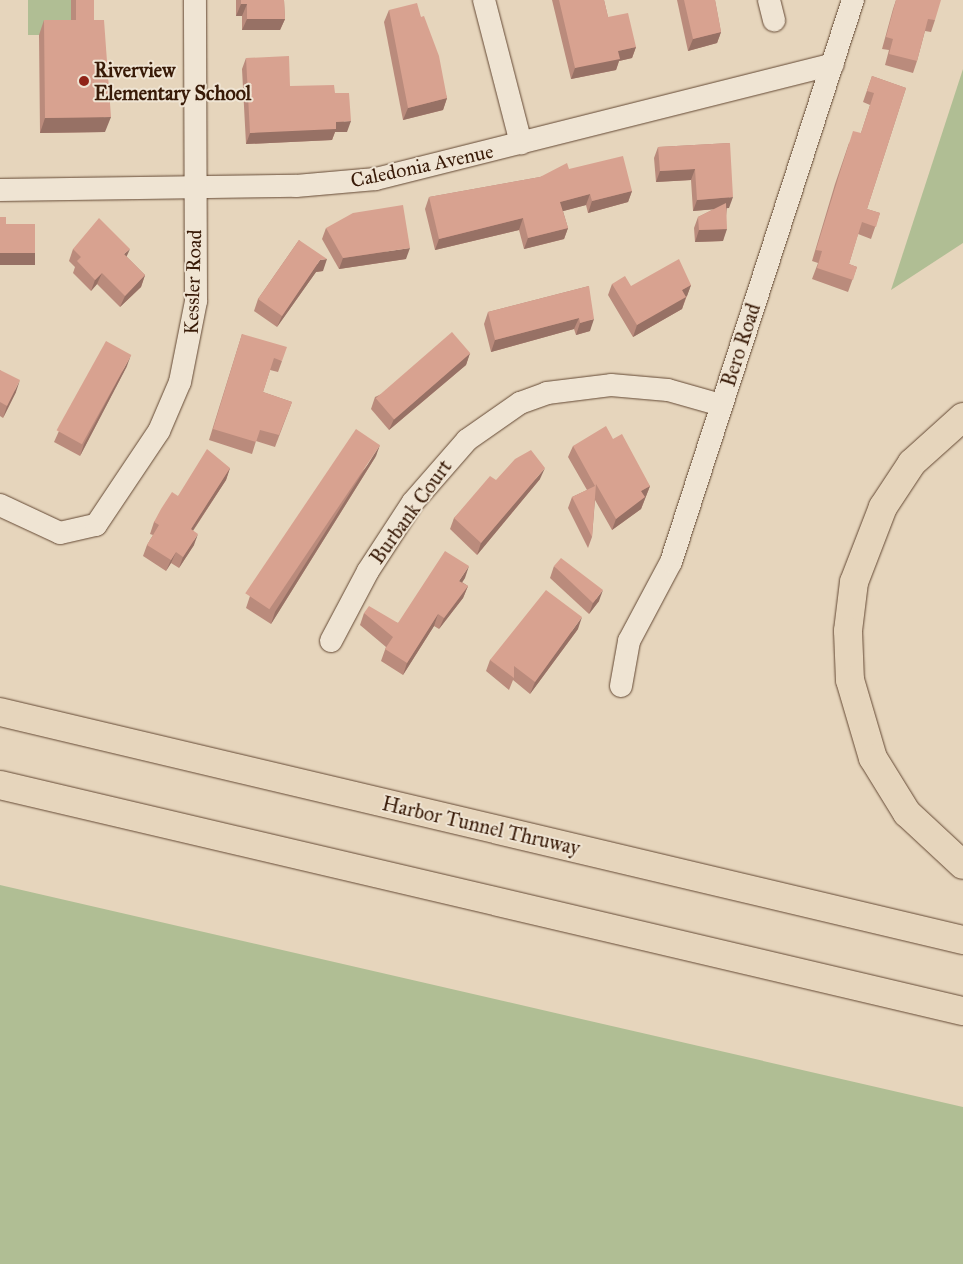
<!DOCTYPE html>
<html>
<head>
<meta charset="utf-8">
<style>
  body { margin:0 }
  #map { position:relative; width:963px; height:1264px; overflow:hidden; background:#e6d5bc; font-family:"IM FELL Great Primer",serif }
  div>[style] { position:absolute }
  [style*='--x'] { left:calc(var(--x)*1px); top:calc(var(--y)*1px); width:calc(var(--w)*1px); rotate:calc(var(--a)*1deg) }
  .green>* { inset:0; background:#b0be94; transform-origin:0 0 }
  .roads { filter:drop-shadow(0 0 1px #644934) drop-shadow(0 0 1px #644934) }
  .minor>* { height:22px; margin:-11px; padding:0 11px; transform-origin:11px; border-radius:11px; background:#efe4d3 }
  .highway>* { height:28px; margin:-14px; padding:0 14px; transform-origin:14px; border-radius:14px; background:#e6d5bc }
  .wall>* { inset:0; background:#ba8b7c }
  .shaded-wall>* { inset:0; background:#977165; transform-origin:0 0 }
  .building>* { inset:0; background:#d8a290; transform-origin:0 0 }
  .dots>* { width:14px; height:14px; translate:-50% -50%; box-sizing:border-box; border:2px solid #efe4d3; border-radius:50% }
  span { translate:-50% -50%; white-space:nowrap; text-align:center; line-height:1.15; -webkit-text-stroke:4px #efe4d3; paint-order:stroke }
  .poi-label { font-size:20px; color:#381a07; font-weight:700 }
  .left { translate:0 -50%; text-align:left }
  .street-label { font-size:20px; color:#381a07 }
</style>
</head>
<body>
<div id="map">
  <div class="green">
    <i style="left:28px;top:0;width:64px;height:35px"></i>
    <i style="clip-path:polygon(963px 69px,963px 243px,891px 290px)"></i>
    <i style="clip-path:polygon(0 885px,963px 1107px,963px 1264px,0 1264px)"></i>
  </div>
  <div class="roads">
    <div class="minor">
      <i style="--x:484;--y:0;--w:148;--a:75.5"></i>
      <i style="--x:769;--y:0;--w:21;--a:76"></i>
      <i style="--x:0;--y:190;--w:296;--a:-0.8"></i>
      <i style="--x:296;--y:186;--w:80;--a:-5"></i>
      <i style="--x:376;--y:179;--w:471;--a:-14.1"></i>
      <i style="--x:0;--y:505;--w:66;--a:25"></i>
      <i style="--x:60;--y:533;--w:37;--a:-13"></i>
      <i style="--x:96;--y:525;--w:113;--a:-56.2"></i>
      <i style="--x:159;--y:431;--w:53;--a:-66.8"></i>
      <i style="--x:180;--y:382;--w:83;--a:-78.8"></i>
      <i style="--x:196;--y:301;--w:301;--a:-90.2"></i>
      <i style="--x:331;--y:641;--w:79;--a:-62.1"></i>
      <i style="--x:368;--y:571;--w:82;--a:-56.9"></i>
      <i style="--x:413;--y:502;--w:82;--a:-48.9"></i>
      <i style="--x:467;--y:440;--w:65;--a:-34.9"></i>
      <i style="--x:520;--y:403;--w:29;--a:-20"></i>
      <i style="--x:547;--y:393;--w:64;--a:-7.1"></i>
      <i style="--x:611;--y:385;--w:57;--a:5"></i>
      <i style="--x:668;--y:390;--w:55;--a:15.8"></i>
      <i style="--x:621;--y:686;--w:46;--a:-79.9"></i>
      <i style="--x:629;--y:641;--w:89;--a:-62"></i>
      <i style="--x:671;--y:562;--w:591;--a:-72.06"></i>
    </div>
    <div class="highway">
      <i style="--x:963;--y:417;--w:69;--a:138"></i>
      <i style="--x:912;--y:463;--w:53;--a:123.4"></i>
      <i style="--x:883;--y:507;--w:80;--a:111.1"></i>
      <i style="--x:854;--y:582;--w:49;--a:97"></i>
      <i style="--x:848;--y:631;--w:49;--a:87.7"></i>
      <i style="--x:850;--y:680;--w:81;--a:73.6"></i>
      <i style="--x:873;--y:758;--w:65;--a:58.3"></i>
      <i style="--x:907;--y:813;--w:76;--a:42.9"></i>
      <i style="--x:0;--y:712;--w:990;--a:13.32"></i>
      <i style="--x:0;--y:785;--w:989;--a:13.21"></i>
    </div>
  </div>
  <div class="wall">
    <i style="clip-path:polygon(71px 0,94px 0,94px 20px,105px 132px,40px 133px,39px 35px,44px 20px,71px 20px)"></i>
    <i style="clip-path:polygon(236px 0,284px 0,285px 19px,280px 30px,242px 30px,242px 16px,236px 16px)"></i>
    <i style="clip-path:polygon(552px 0,604px 0,608px 17px,636px 47px,632px 58px,619px 61px,616px 70px,571px 79px)"></i>
    <i style="clip-path:polygon(677px 0,715px 0,721px 32px,717px 43px,688px 51px)"></i>
    <i style="clip-path:polygon(896px 0,935px 20px,931px 32px,925px 31px,917px 61px,913px 73px,885px 65px,889px 50px,882px 49px,893px 9px)"></i>
    <i style="clip-path:polygon(389px 10px,421px 17px,447px 98px,443px 110px,403px 120px,384px 22px)"></i>
    <i style="clip-path:polygon(246px 58px,290px 86px,335px 93px,347px 132px,335px 132px,332px 140px,246px 144px,242px 69px)"></i>
    <i style="clip-path:polygon(872px 76px,906px 88px,867px 209px,880px 213px,871px 239px,858px 234px,849px 264px,857px 267px,848px 292px,812px 279px,818px 263px,812px 261px,835px 184px,849px 143px,861px 133px,870px 105px,863px 102px)"></i>
    <i style="clip-path:polygon(730px 143px,729px 208px,727px 208px,723px 241px,695px 242px,694px 228px,698px 217px,714px 209px,693px 211px,691px 180px,656px 182px,654px 158px,658px 147px)"></i>
    <i style="clip-path:polygon(569px 169px,632px 191px,628px 202px,588px 213px,586px 205px,563px 211px,568px 228px,564px 239px,524px 249px,519px 230px,435px 250px,425px 209px,429px 197px,540px 177px)"></i>
    <i style="clip-path:polygon(326px 228px,406px 259px,339px 269px,322px 239px)"></i>
    <i style="clip-path:polygon(299px 240px,323px 271px,316px 272px,277px 327px,254px 311px,258px 299px)"></i>
    <i style="clip-path:polygon(73px 249px,127px 257px,145px 275px,141px 287px,120px 307px,97px 284px,91px 291px,73px 273px,75px 267px,69px 261px)"></i>
    <i style="clip-path:polygon(612px 284px,631px 286px,691px 285px,682px 309px,633px 337px,608px 295px)"></i>
    <i style="clip-path:polygon(589px 286px,590px 331px,576px 335px,574px 329px,491px 352px,484px 324px,488px 312px)"></i>
    <i style="clip-path:polygon(242px 334px,282px 361px,278px 372px,270px 370px,263px 392px,292px 402px,275px 447px,256px 441px,252px 454px,209px 440px)"></i>
    <i style="clip-path:polygon(470px 353px,466px 365px,389px 430px,371px 409px,375px 397px)"></i>
    <i style="clip-path:polygon(127px 366px,80px 456px,54px 442px,59px 431px)"></i>
    <i style="clip-path:polygon(0 370px,16px 392px,3px 418px,0 416px)"></i>
    <i style="clip-path:polygon(613px 439px,650px 486px,641px 509px,612px 530px,595px 500px,592px 537px,588px 548px,568px 508px,572px 497px,587px 490px,568px 457px,573px 446px)"></i>
    <i style="clip-path:polygon(376px 456px,271px 624px,246px 608px,250px 596px)"></i>
    <i style="clip-path:polygon(230px 468px,226px 480px,193px 531px,194px 545px,179px 568px,171px 563px,166px 571px,143px 556px,147px 545px,153px 535px,150px 534px,154px 522px,178px 496px)"></i>
    <i style="clip-path:polygon(540px 479px,477px 555px,450px 529px,454px 518px,496px 480px)"></i>
    <i style="clip-path:polygon(554px 566px,599px 601px,589px 614px,550px 578px)"></i>
    <i style="clip-path:polygon(465px 578px,462px 582px,468px 586px,463px 598px,439px 629px,434px 626px,403px 675px,381px 661px,386px 647px,360px 625px,364px 613px,398px 623px)"></i>
    <i style="clip-path:polygon(578px 629px,530px 694px,513px 680px,509px 690px,486px 671px,490px 660px)"></i>
  </div>
  <div class="shaded-wall">
    <i style="clip-path:polygon(241px 4px,247px 4px,242px 16px,236px 16px)"></i>
    <i style="clip-path:polygon(247px 19px,285px 19px,280px 30px,242px 30px)"></i>
    <i style="clip-path:polygon(721px 32px,717px 43px,688px 51px,693px 39px)"></i>
    <i style="clip-path:polygon(636px 47px,632px 58px,619px 61px,616px 70px,571px 79px,575px 68px,618px 51px)"></i>
    <i style="clip-path:polygon(447px 98px,443px 110px,403px 120px,408px 108px)"></i>
    <i style="clip-path:polygon(111px 117px,105px 132px,40px 133px,45px 118px)"></i>
    <i style="clip-path:polygon(351px 121px,347px 132px,335px 132px,332px 140px,246px 144px,250px 133px,336px 122px)"></i>
    <i style="clip-path:polygon(695px 169px,691px 180px,656px 182px,660px 171px)"></i>
    <i style="clip-path:polygon(632px 191px,628px 202px,588px 213px,592px 201px)"></i>
    <i style="clip-path:polygon(590px 194px,586px 205px,556px 213px,560px 202px)"></i>
    <i style="clip-path:polygon(733px 197px,729px 208px,693px 211px,697px 200px)"></i>
    <i style="clip-path:polygon(523px 218px,519px 230px,435px 250px,439px 239px)"></i>
    <i style="clip-path:polygon(568px 228px,564px 239px,524px 249px,528px 238px)"></i>
    <i style="clip-path:polygon(727px 229px,723px 241px,695px 242px,699px 230px)"></i>
    <i style="clip-path:polygon(410px 248px,406px 259px,339px 269px,343px 258px)"></i>
    <i style="clip-path:polygon(130px 249px,125px 260px,124px 254px)"></i>
    <i style="left:0;top:253px;width:35px;height:12px"></i>
    <i style="clip-path:polygon(327px 259px,323px 271px,316px 272px,277px 327px,282px 316px,320px 260px)"></i>
    <i style="clip-path:polygon(102px 273px,97px 284px,91px 291px,95px 280px)"></i>
    <i style="clip-path:polygon(145px 275px,141px 287px,120px 307px,125px 296px)"></i>
    <i style="clip-path:polygon(691px 285px,687px 296px,681px 300px,686px 297px,682px 309px,633px 337px,637px 325px,682px 290px)"></i>
    <i style="clip-path:polygon(579px 318px,574px 329px,491px 352px,495px 340px)"></i>
    <i style="clip-path:polygon(594px 319px,590px 331px,576px 335px,580px 323px)"></i>
    <i style="clip-path:polygon(470px 353px,466px 365px,389px 430px,394px 419px)"></i>
    <i style="clip-path:polygon(131px 355px,127px 366px,80px 456px,84px 444px)"></i>
    <i style="clip-path:polygon(20px 380px,16px 392px,3px 418px,7px 406px)"></i>
    <i style="clip-path:polygon(380px 445px,376px 456px,271px 624px,275px 612px)"></i>
    <i style="clip-path:polygon(230px 468px,226px 480px,186px 541px,191px 529px)"></i>
    <i style="clip-path:polygon(545px 468px,540px 479px,477px 555px,481px 543px)"></i>
    <i style="clip-path:polygon(650px 486px,641px 509px,612px 530px,616px 519px,641px 491px)"></i>
    <i style="clip-path:polygon(198px 534px,194px 545px,179px 568px,183px 557px)"></i>
    <i style="clip-path:polygon(176px 552px,171px 563px,166px 571px,171px 560px)"></i>
    <i style="clip-path:polygon(469px 566px,465px 578px,455px 593px,459px 581px)"></i>
    <i style="clip-path:polygon(468px 586px,463px 598px,439px 629px,444px 618px)"></i>
    <i style="clip-path:polygon(603px 590px,599px 601px,589px 614px,593px 603px)"></i>
    <i style="clip-path:polygon(438px 614px,434px 626px,403px 675px,407px 663px)"></i>
    <i style="clip-path:polygon(582px 617px,578px 629px,530px 694px,535px 682px)"></i>
  </div>
  <div class="building">
    <i style="clip-path:polygon(76px 0,94px 0,94px 20px,104px 20px,111px 117px,45px 118px,44px 20px,76px 20px)"></i>
    <i style="clip-path:polygon(241px 0,284px 0,285px 19px,247px 19px,247px 4px,241px 4px)"></i>
    <i style="clip-path:polygon(559px 0,604px 0,608px 17px,628px 13px,636px 47px,618px 51px,620px 59px,575px 68px)"></i>
    <i style="clip-path:polygon(684px 0,715px 0,721px 32px,693px 39px)"></i>
    <i style="clip-path:polygon(896px 0,941px 0,935px 20px,928px 19px,917px 61px,889px 54px,893px 39px,886px 37px)"></i>
    <i style="clip-path:polygon(417px 3px,421px 17px,424px 16px,439px 56px,447px 98px,408px 108px,389px 10px)"></i>
    <i style="clip-path:polygon(289px 56px,290px 86px,334px 85px,335px 93px,349px 93px,351px 121px,336px 122px,336px 129px,250px 133px,246px 58px)"></i>
    <i style="clip-path:polygon(872px 76px,906px 88px,867px 209px,880px 213px,876px 227px,862px 222px,849px 264px,857px 267px,853px 280px,817px 268px,822px 251px,816px 250px,840px 172px,853px 131px,861px 133px,874px 93px,867px 91px)"></i>
    <i style="clip-path:polygon(730px 143px,733px 197px,697px 200px,695px 169px,660px 171px,658px 147px)"></i>
    <i style="clip-path:polygon(623px 156px,632px 191px,592px 201px,590px 194px,560px 202px,568px 228px,528px 238px,523px 218px,439px 239px,429px 197px,540px 177px,567px 163px,569px 169px)"></i>
    <i style="clip-path:polygon(726px 203px,727px 229px,699px 230px,698px 217px)"></i>
    <i style="clip-path:polygon(403px 205px,410px 248px,343px 258px,326px 228px,353px 213px)"></i>
    <i style="clip-path:polygon(0 217px,6px 217px,6px 224px,35px 224px,35px 253px,0 253px)"></i>
    <i style="clip-path:polygon(99px 218px,130px 249px,124px 254px,145px 275px,125px 296px,102px 273px,95px 280px,77px 261px,81px 257px,73px 249px)"></i>
    <i style="clip-path:polygon(299px 240px,327px 259px,320px 260px,282px 316px,258px 299px)"></i>
    <i style="clip-path:polygon(679px 259px,691px 285px,682px 290px,686px 297px,637px 325px,612px 284px,625px 276px,631px 286px)"></i>
    <i style="clip-path:polygon(589px 286px,594px 319px,580px 323px,579px 318px,495px 340px,488px 312px)"></i>
    <i style="left:452px;top:332px;width:28px;height:101px;rotate:49deg"></i>
    <i style="clip-path:polygon(242px 334px,287px 347px,282px 361px,274px 358px,263px 392px,292px 402px,279px 435px,260px 430px,256px 442px,213px 429px)"></i>
    <i style="left:106px;top:341px;width:29px;height:102px;rotate:29deg"></i>
    <i style="clip-path:polygon(0 370px,20px 380px,7px 406px,0 402px)"></i>
    <i style="clip-path:polygon(606px 426px,613px 439px,622px 434px,650px 486px,641px 491px,645px 497px,616px 519px,596px 484px,592px 537px,572px 497px,595px 486px,573px 446px)"></i>
    <i style="left:356px;top:429px;width:29px;height:198px;rotate:34deg"></i>
    <i style="clip-path:polygon(207px 449px,230px 468px,191px 529px,198px 534px,183px 557px,176px 552px,171px 560px,147px 545px,159px 525px,154px 522px,161px 509px,172px 492px,178px 496px)"></i>
    <i style="clip-path:polygon(531px 450px,545px 468px,481px 543px,454px 518px,490px 476px,496px 480px,515px 459px)"></i>
    <i style="clip-path:polygon(445px 551px,469px 566px,459px 581px,468px 586px,444px 618px,438px 614px,407px 663px,385px 649px,393px 637px,364px 613px,369px 606px,398px 623px)"></i>
    <i style="clip-path:polygon(561px 558px,603px 590px,593px 603px,554px 566px)"></i>
    <i style="clip-path:polygon(546px 590px,582px 617px,535px 682px,514px 666px,514px 678px,490px 660px)"></i>
  </div>
  <div class="dots">
    <i style="left:84px;top:81px;background:#8f2418"></i>
  </div>
  <div class="poi-label">
    <span class="left" style="left:94px;top:82px">Riverview<br>Elementary School</span>
  </div>
  <div class="street-label">
    <span style="left:422px;top:166px;rotate:-12deg">Caledonia Avenue</span>
    <span style="left:193px;top:282px;rotate:-88deg">Kessler Road</span>
    <span style="left:741px;top:345px;rotate:-72deg">Bero Road</span>
    <span style="left:411px;top:512px;rotate:-54deg">Burbank Court</span>
    <span style="left:481px;top:826px;rotate:13deg">Harbor Tunnel Thruway</span>
  </div>
</div>
</body>
</html>
